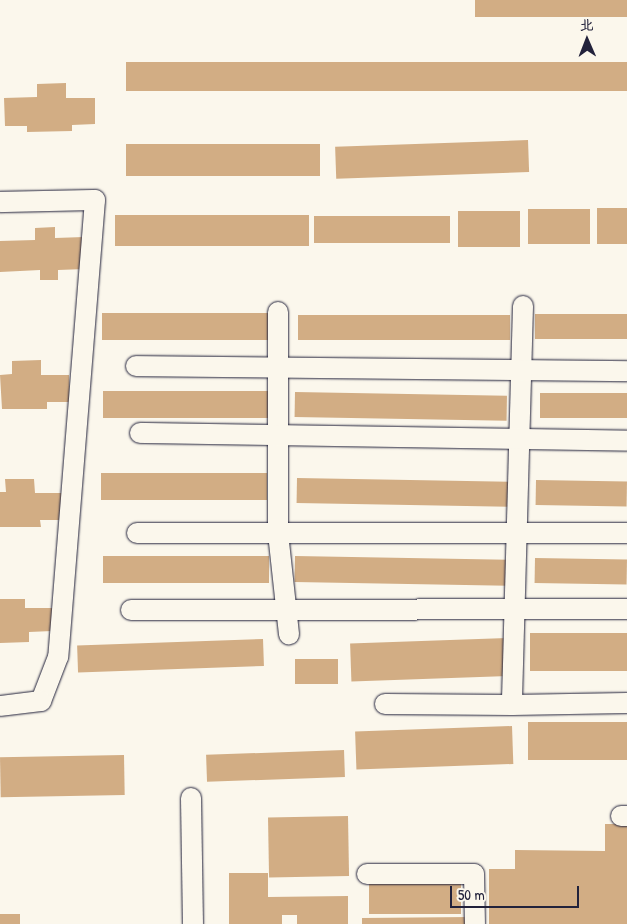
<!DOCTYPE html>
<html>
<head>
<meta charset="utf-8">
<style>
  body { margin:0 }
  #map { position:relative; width:627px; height:924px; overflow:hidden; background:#fbf7ec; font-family:"Patrick Hand","LXGW WenKai TC",sans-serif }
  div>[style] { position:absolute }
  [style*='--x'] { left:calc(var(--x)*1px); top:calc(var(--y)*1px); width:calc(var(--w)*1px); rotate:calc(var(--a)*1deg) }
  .building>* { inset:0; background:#d2ad84; transform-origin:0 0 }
  .roads { filter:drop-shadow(0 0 1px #22223b) drop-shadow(0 0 1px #22223b) }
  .minor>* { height:20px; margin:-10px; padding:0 10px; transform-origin:10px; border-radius:10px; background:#fbf7ec }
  span { translate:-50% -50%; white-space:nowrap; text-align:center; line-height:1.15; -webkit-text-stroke:4px #fbf7ec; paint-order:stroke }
  .north { position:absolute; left:562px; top:15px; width:50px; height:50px; -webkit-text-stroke:4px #fbf7ec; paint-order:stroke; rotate:359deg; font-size:14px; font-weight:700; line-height:20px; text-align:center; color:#22223b }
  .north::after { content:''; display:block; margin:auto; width:18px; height:22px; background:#22223b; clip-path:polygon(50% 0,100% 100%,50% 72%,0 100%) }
  .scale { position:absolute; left:450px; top:886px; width:129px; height:22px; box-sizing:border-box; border:2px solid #22223b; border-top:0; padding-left:6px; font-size:15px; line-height:18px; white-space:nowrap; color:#22223b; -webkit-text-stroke:4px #fbf7ec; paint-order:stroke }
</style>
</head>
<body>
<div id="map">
  <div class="building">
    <i style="left:475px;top:0;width:152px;height:17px"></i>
    <i style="left:627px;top:62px;width:29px;height:501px;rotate:90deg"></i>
    <i style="clip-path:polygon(66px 83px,66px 98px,95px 98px,95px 124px,72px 125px,72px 131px,27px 132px,27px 126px,5px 126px,4px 98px,37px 97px,37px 84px)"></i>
    <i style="left:528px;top:140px;width:32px;height:193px;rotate:88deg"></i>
    <i style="left:320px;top:144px;width:32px;height:194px;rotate:90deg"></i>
    <i style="left:627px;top:208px;width:36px;height:30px;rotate:90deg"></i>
    <i style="left:528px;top:209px;width:62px;height:35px"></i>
    <i style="left:458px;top:211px;width:62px;height:36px"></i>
    <i style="left:309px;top:215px;width:31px;height:194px;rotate:90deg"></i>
    <i style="left:314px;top:216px;width:136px;height:27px"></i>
    <i style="clip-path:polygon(55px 227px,55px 238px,84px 237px,85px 269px,58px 270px,58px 280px,40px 280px,40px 270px,0 272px,0 241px,35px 240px,35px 228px)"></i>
    <i style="left:268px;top:313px;width:27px;height:166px;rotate:90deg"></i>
    <i style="left:535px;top:314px;width:92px;height:25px"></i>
    <i style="left:298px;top:315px;width:212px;height:25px"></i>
    <i style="clip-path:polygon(41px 360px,41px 375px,69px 375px,70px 402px,47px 402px,47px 409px,2px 409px,0 375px,12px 374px,12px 361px)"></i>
    <i style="left:269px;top:391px;width:27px;height:166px;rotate:90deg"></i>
    <i style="left:295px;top:392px;width:212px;height:25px;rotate:1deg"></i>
    <i style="left:540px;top:393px;width:87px;height:25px"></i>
    <i style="left:267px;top:473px;width:27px;height:166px;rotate:90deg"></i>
    <i style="left:297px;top:478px;width:212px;height:25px;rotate:1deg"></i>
    <i style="clip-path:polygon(5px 479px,34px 479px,35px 493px,63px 493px,63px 520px,40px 520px,41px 527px,0 527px,0 492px,6px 492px)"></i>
    <i style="left:536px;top:480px;width:91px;height:25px;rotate:1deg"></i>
    <i style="left:269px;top:556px;width:27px;height:166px;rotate:90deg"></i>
    <i style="left:295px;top:556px;width:213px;height:26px;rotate:1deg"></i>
    <i style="left:535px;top:558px;width:92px;height:25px;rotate:1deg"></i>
    <i style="clip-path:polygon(0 599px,25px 599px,25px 608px,52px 608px,52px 631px,29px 632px,29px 642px,0 643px)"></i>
    <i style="left:627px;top:633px;width:38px;height:97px;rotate:90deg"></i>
    <i style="left:507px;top:638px;width:38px;height:157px;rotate:88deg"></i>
    <i style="left:263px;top:639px;width:27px;height:186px;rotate:88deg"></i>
    <i style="left:295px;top:659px;width:43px;height:25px"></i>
    <i style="left:627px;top:722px;width:38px;height:99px;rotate:90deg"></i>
    <i style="left:512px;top:726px;width:38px;height:157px;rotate:88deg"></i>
    <i style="left:344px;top:750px;width:27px;height:138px;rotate:88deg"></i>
    <i style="left:124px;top:755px;width:40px;height:124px;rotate:89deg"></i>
    <i style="left:348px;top:816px;width:60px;height:80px;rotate:89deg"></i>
    <i style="clip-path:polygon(605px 824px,627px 824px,627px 924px,489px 924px,489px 869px,515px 869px,515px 850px,605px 851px)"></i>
    <i style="clip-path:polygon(229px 873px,268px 873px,268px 897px,348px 896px,348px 924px,297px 924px,297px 915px,282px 915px,282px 924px,229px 924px)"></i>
    <i style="left:461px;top:879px;width:35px;height:92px;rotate:90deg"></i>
    <i style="left:0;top:914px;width:20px;height:10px"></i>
    <i style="clip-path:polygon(470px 917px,470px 924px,362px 924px,362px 918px)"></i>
  </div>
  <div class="roads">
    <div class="minor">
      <i style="--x:0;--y:202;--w:95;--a:-1.2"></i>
      <i style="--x:95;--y:200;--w:458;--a:94.6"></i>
      <i style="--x:58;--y:657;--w:47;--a:111.1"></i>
      <i style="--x:41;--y:701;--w:41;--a:173"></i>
      <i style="--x:523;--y:306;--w:399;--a:91.6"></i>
      <i style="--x:512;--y:705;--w:115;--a:-1"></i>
      <i style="--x:278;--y:312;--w:221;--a:90"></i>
      <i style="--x:278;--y:533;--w:102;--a:83.8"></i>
      <i style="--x:136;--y:366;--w:491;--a:0.6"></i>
      <i style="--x:140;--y:433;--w:487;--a:0.9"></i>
      <i style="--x:137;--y:533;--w:490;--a:0"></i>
      <i style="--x:131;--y:610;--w:496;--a:-0.1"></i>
      <i style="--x:385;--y:704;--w:127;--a:0.5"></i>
      <i style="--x:191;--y:798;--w:126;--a:89.1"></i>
      <i style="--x:621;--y:816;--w:6;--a:0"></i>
      <i style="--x:367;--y:874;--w:107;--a:0"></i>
      <i style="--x:474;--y:874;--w:50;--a:88.9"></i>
    </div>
  </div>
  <div class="north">北</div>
  <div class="scale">50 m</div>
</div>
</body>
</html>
